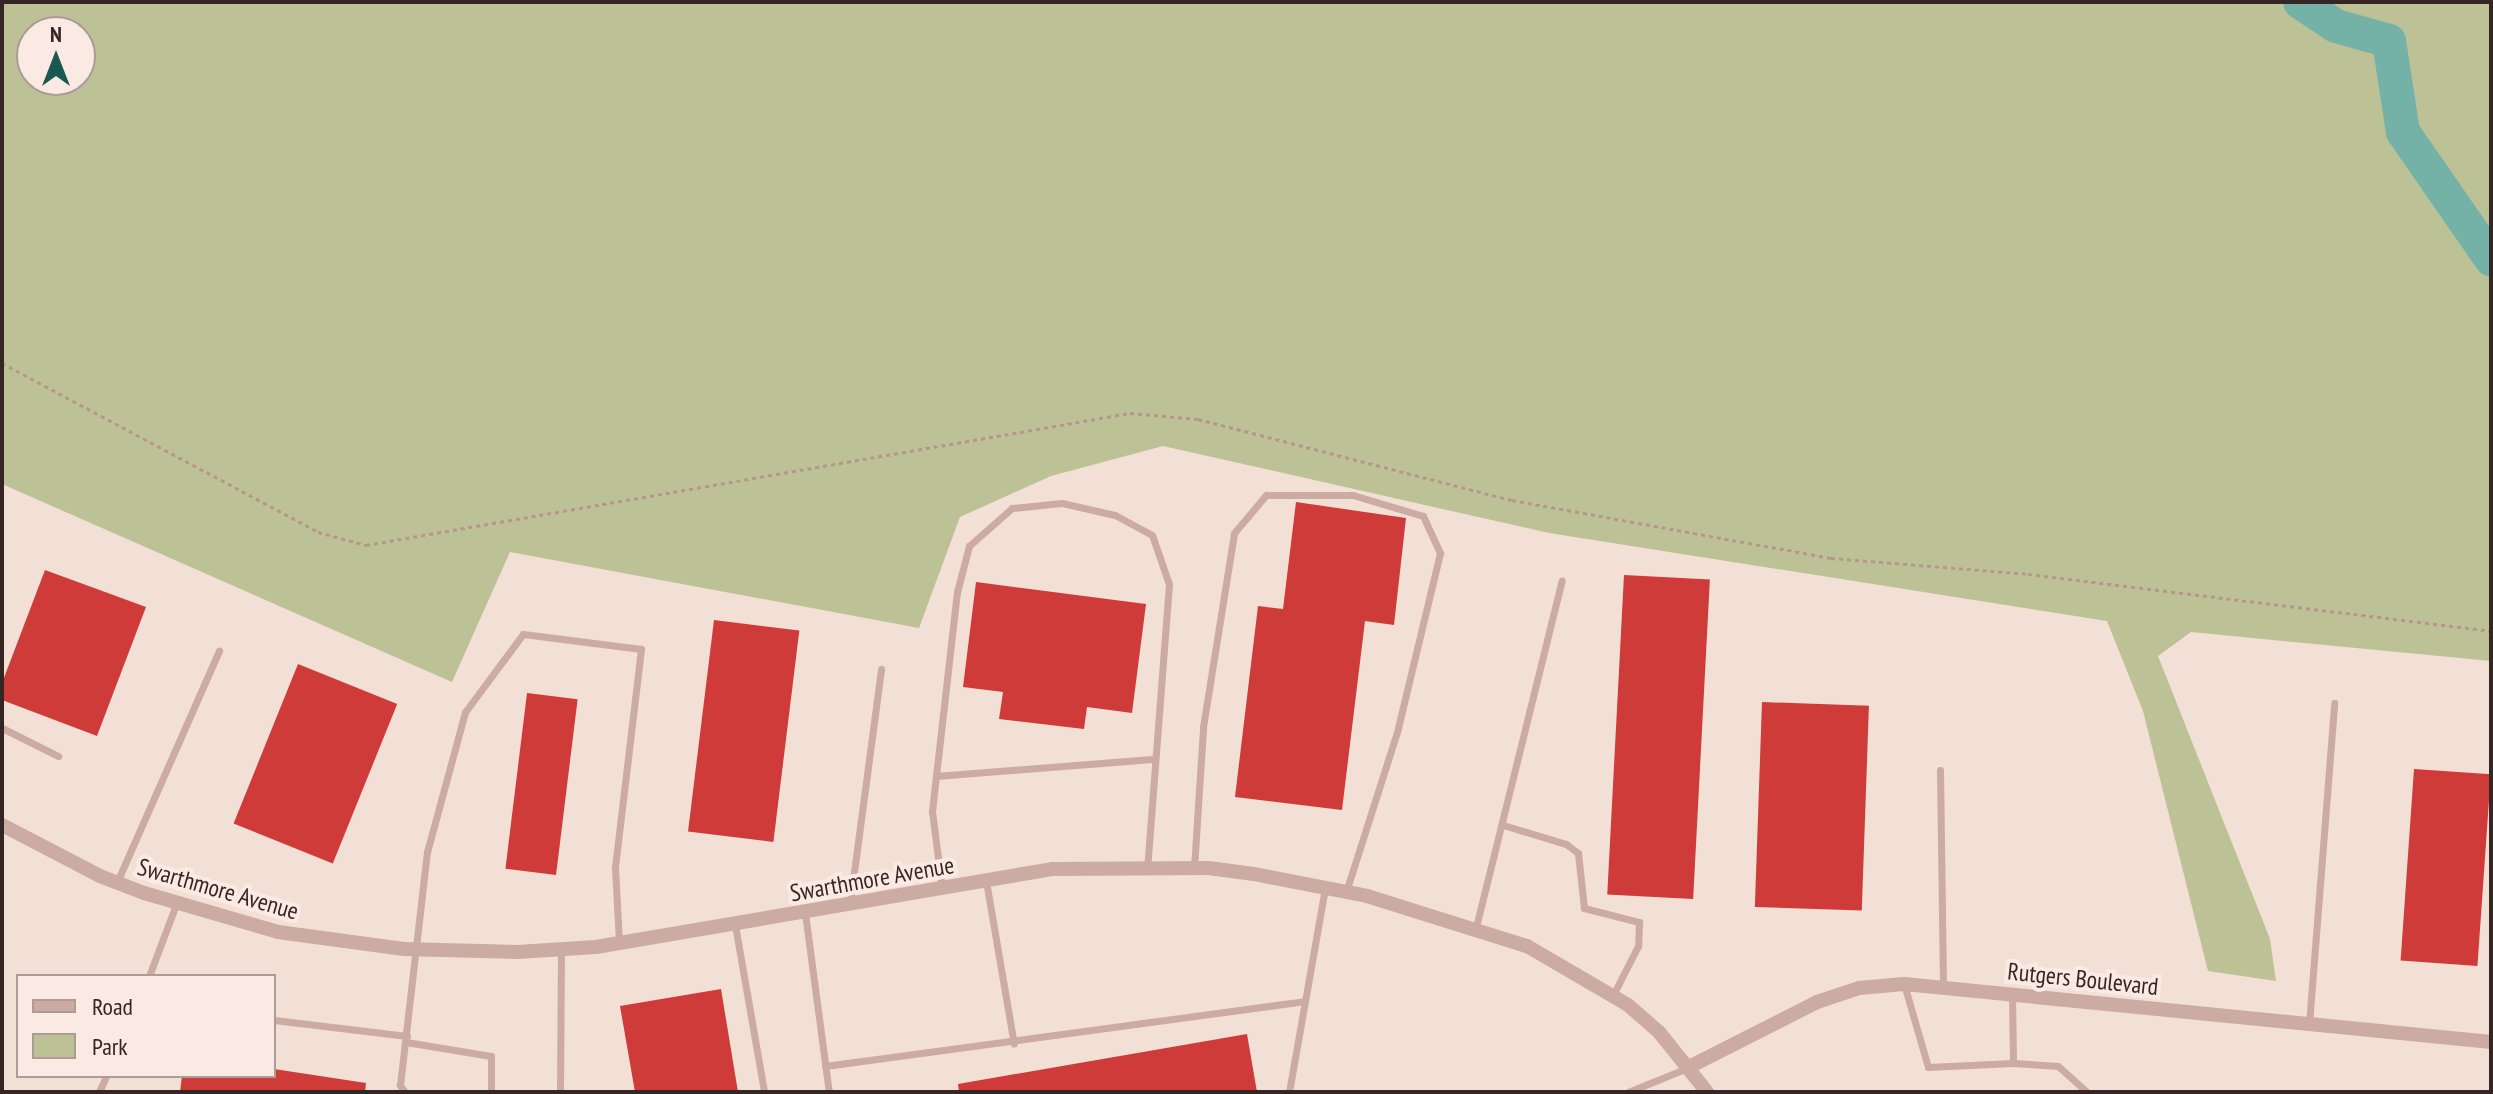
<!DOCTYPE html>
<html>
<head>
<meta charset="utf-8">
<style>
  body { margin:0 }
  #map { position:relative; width:2493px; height:1094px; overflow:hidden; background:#f2dfd6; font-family:"PT Sans Narrow",sans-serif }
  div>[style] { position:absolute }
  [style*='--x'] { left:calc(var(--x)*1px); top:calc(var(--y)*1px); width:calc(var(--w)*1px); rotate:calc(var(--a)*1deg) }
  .green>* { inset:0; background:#bdc296 }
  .river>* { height:34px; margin:-17px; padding:0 17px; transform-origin:17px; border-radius:17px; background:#74b1a6 }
  .building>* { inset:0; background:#ce3b39; transform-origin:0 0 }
  .path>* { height:3px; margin-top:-1.5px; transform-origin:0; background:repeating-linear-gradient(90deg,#b6958c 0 4px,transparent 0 8px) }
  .service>* { height:7px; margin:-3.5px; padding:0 3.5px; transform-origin:3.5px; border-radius:3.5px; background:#cbaba2 }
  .minor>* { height:14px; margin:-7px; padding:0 7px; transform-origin:7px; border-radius:7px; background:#cbaba2 }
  span { translate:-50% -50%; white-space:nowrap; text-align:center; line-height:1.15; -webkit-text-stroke:8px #faeae3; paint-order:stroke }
  .street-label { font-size:24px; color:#352625 }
  .frame { position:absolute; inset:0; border:4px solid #352625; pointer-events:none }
  .legend { position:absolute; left:16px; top:974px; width:260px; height:104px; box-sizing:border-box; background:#faeae3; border:2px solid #ab9c97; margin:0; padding:10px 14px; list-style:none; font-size:24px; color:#352625 }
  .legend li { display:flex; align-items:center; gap:16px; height:40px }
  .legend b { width:40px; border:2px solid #ab9c97 }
  .north { position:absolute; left:16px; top:16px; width:80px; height:80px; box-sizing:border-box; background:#faeae3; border:2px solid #ab9c97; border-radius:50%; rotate:0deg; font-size:22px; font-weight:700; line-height:32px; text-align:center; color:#352625 }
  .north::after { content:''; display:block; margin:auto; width:28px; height:36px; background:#18584e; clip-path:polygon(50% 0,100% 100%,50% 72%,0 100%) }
</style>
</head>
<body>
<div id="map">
  <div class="green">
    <i style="clip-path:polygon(evenodd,2px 2px,2491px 2px,2491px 661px,2191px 632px,2158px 656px,2270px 939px,2276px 981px,2208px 971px,2143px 711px,2107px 621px,1549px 533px,1163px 446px,1051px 476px,960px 517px,919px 628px,510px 552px,452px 682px,2px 484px,2px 2px,32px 32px,80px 32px,80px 80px,32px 80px,32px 32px)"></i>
  </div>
  <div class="river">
    <i style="--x:2300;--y:2;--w:43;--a:33.7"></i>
    <i style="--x:2336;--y:26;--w:55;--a:15.8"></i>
    <i style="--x:2389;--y:41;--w:92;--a:81.3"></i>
    <i style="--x:2403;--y:132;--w:155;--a:55.3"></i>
  </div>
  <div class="building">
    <i style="clip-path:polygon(1296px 502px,1406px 518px,1394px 625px,1365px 621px,1342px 810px,1235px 797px,1258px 606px,1283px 609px)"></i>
    <i style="clip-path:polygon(45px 570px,146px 607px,97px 736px,2px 700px,2px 683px)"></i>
    <i style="left:1624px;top:575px;width:86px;height:320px;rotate:3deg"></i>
    <i style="clip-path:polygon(976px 582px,1146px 604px,1132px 713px,1087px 707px,1084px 729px,999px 719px,1003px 692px,963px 687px)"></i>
    <i style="left:714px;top:620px;width:86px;height:213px;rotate:7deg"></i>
    <i style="left:298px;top:664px;width:107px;height:172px;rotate:22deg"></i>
    <i style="left:527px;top:693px;width:51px;height:177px;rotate:7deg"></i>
    <i style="left:1762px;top:702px;width:107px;height:205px;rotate:2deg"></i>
    <i style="left:2414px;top:769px;width:77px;height:192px;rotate:4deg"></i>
    <i style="clip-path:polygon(721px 989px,738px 1092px,635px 1092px,620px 1006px)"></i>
    <i style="clip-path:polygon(1247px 1034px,1257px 1092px,959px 1092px,958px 1084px)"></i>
    <i style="clip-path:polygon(274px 1069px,366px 1083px,365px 1092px,180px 1092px,182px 1076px,274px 1076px)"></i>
  </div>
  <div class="path">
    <i style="--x:2;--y:363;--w:358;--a:28.1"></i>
    <i style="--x:318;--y:532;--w:50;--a:15.2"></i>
    <i style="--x:366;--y:545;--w:775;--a:-9.8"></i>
    <i style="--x:1130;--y:413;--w:68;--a:5"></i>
    <i style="--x:1198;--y:419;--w:324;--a:14.5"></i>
    <i style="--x:1512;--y:500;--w:324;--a:10.3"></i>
    <i style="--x:1831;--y:558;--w:198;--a:4.6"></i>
    <i style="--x:2028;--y:574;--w:466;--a:7"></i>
  </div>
  <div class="service">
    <i style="--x:2;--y:728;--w:63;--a:26.6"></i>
    <i style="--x:1940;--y:770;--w:218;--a:89.2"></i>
    <i style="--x:936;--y:776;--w:217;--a:-4.5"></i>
    <i style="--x:1503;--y:825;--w:66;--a:16.8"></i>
    <i style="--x:1566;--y:844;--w:15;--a:37"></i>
    <i style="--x:1578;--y:853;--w:55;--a:83.8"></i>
    <i style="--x:1584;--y:908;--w:57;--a:14.3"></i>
    <i style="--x:1639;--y:922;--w:24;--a:92"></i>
    <i style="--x:1638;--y:946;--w:55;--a:117"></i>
    <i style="--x:1194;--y:868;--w:141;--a:-86.3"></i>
    <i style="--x:1203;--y:727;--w:196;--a:-80.9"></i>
    <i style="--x:1234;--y:533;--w:50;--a:-49.9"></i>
    <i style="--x:1266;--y:495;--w:87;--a:0"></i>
    <i style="--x:1353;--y:495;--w:73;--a:16.7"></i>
    <i style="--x:1423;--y:516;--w:41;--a:65.3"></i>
    <i style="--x:1440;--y:553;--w:184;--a:103.5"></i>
    <i style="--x:1397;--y:732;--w:168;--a:107.7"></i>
    <i style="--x:986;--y:881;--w:165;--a:80.3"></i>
    <i style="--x:117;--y:882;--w:253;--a:-66.2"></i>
    <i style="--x:942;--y:889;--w:79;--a:-97.3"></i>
    <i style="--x:932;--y:811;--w:220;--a:-83.5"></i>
    <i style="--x:957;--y:592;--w:48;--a:-75.4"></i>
    <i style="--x:969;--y:546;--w:57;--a:-41.5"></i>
    <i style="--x:1012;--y:508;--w:50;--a:-5.7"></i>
    <i style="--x:1062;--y:503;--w:54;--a:12.8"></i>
    <i style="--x:1115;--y:515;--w:42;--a:28.4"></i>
    <i style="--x:1152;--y:535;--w:52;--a:70.9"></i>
    <i style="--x:1169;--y:584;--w:286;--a:94.4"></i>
    <i style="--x:850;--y:902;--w:235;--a:-82.4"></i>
    <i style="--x:805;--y:913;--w:181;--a:82.4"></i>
    <i style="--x:735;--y:925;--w:169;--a:80.1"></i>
    <i style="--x:1476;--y:927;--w:357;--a:-76.1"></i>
    <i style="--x:149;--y:976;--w:79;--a:-69.3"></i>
    <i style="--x:1904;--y:984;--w:86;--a:73.9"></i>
    <i style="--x:1928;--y:1067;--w:85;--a:-2.7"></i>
    <i style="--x:2013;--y:1063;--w:69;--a:-90.8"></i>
    <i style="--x:274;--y:1020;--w:134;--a:6.9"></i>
    <i style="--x:2309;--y:1024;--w:322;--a:-85.5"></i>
    <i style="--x:406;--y:1042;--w:86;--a:9.4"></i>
    <i style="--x:491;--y:1056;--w:36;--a:90"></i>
    <i style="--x:2013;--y:1063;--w:45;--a:3.8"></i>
    <i style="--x:2058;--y:1066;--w:39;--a:42"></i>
    <i style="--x:825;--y:1066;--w:484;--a:-7.7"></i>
    <i style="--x:99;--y:1092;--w:17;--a:-66"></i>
    <i style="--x:405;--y:1092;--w:9;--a:-126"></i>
    <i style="--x:400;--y:1085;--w:235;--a:-83.4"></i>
    <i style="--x:427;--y:852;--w:145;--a:-74.8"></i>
    <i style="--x:465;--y:712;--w:97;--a:-53.4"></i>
    <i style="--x:523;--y:634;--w:119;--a:7.2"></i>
    <i style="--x:641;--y:649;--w:221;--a:96.8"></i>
    <i style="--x:615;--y:868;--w:75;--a:86.9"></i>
    <i style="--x:560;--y:1092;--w:143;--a:-89.6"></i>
    <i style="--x:1289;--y:1092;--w:207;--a:-80"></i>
    <i style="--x:1628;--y:1092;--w:64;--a:-22.1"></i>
  </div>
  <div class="minor">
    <i style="--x:2;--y:825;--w:110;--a:27.5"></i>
    <i style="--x:100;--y:876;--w:47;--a:21.1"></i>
    <i style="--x:144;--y:893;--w:140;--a:16.2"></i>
    <i style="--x:278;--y:932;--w:127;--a:7.7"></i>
    <i style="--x:404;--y:949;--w:113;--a:1.5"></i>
    <i style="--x:517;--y:952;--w:79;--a:-3.6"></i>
    <i style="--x:596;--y:947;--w:464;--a:-9.7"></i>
    <i style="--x:1053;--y:869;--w:156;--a:-0.4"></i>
    <i style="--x:1209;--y:868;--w:45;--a:7.6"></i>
    <i style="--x:1254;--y:874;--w:115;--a:11"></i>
    <i style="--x:1367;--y:896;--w:168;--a:17.4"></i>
    <i style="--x:1527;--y:946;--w:117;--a:30.3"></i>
    <i style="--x:1628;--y:1005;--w:41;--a:41.1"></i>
    <i style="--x:1659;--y:1032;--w:77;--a:51.3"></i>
    <i style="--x:1687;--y:1068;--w:146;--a:-26.9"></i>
    <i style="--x:1817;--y:1002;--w:44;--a:-18.4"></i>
    <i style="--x:1859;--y:988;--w:45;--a:-5.1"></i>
    <i style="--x:1904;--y:984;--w:590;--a:5.64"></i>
  </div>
  <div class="street-label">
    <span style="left:872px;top:879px;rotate:-10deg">Swarthmore Avenue</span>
    <span style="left:218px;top:889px;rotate:16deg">Swarthmore Avenue</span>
    <span style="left:2083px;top:979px;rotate:6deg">Rutgers Boulevard</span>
  </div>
  <div class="frame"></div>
  <ul class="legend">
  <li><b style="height:10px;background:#cbaba2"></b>Road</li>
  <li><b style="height:22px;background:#bdc296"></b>Park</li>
  </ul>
  <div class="north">N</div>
</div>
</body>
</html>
